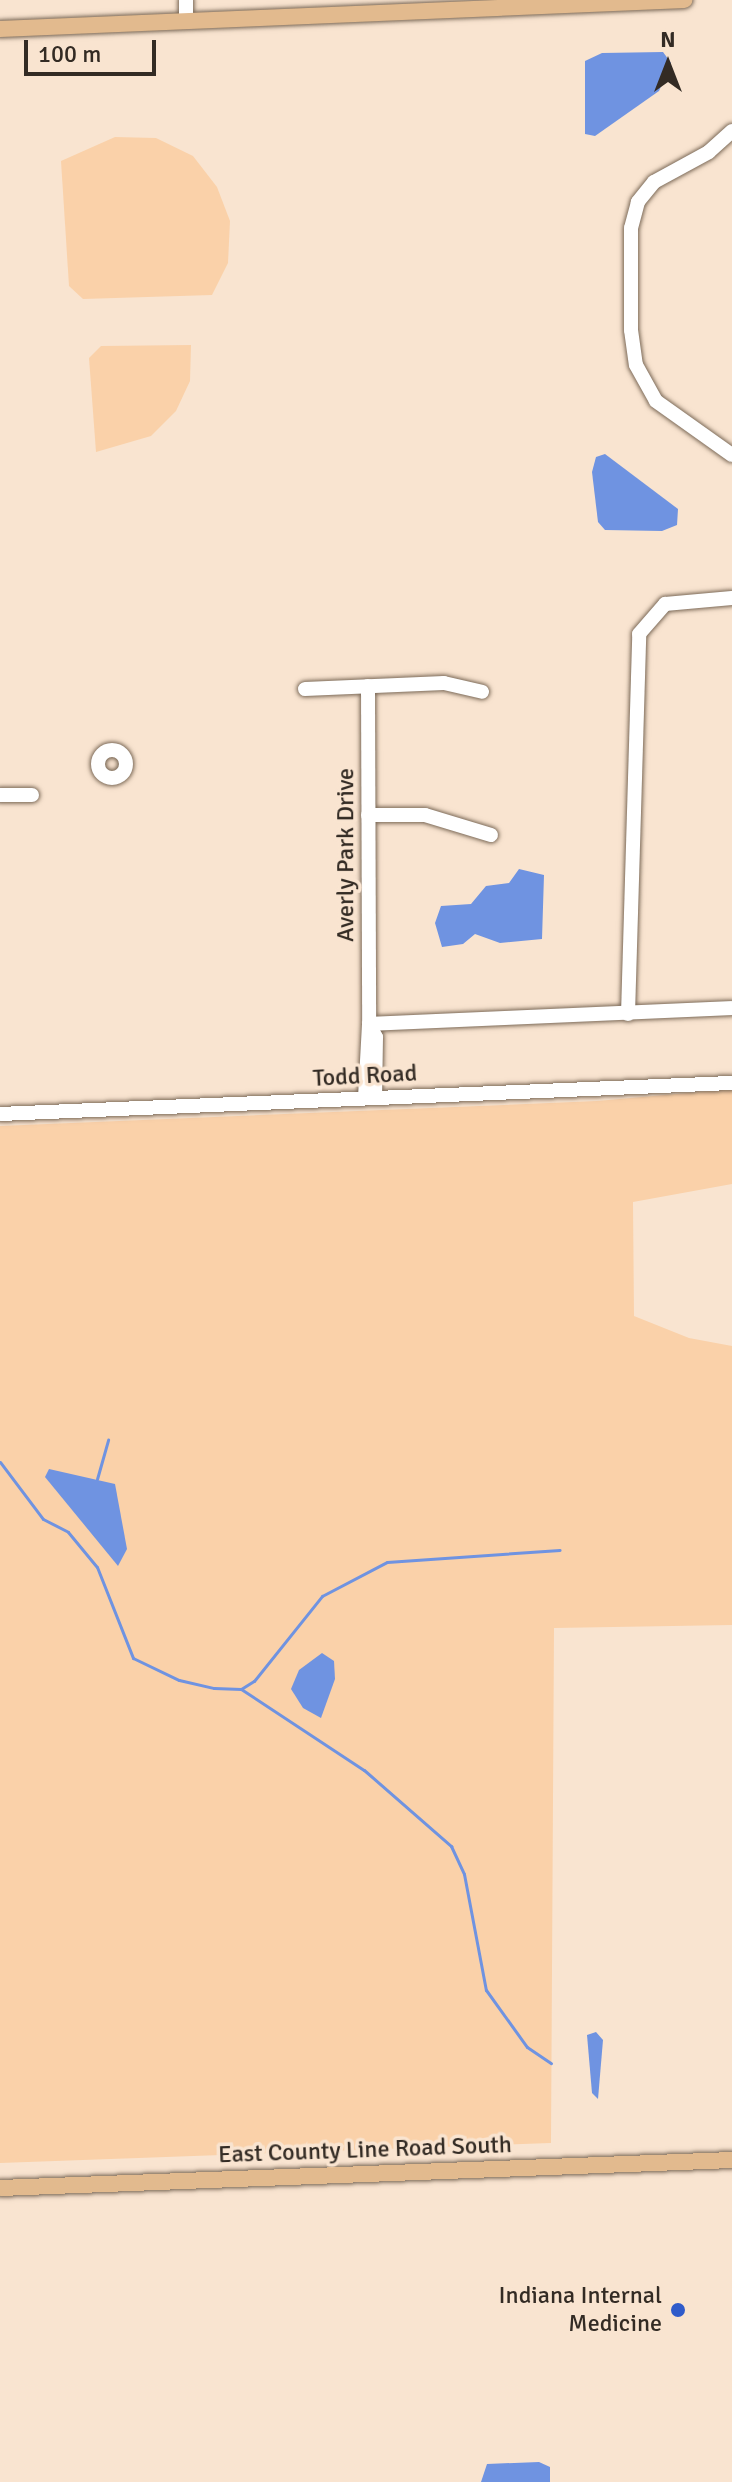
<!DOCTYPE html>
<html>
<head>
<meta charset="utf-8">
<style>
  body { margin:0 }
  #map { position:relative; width:732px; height:2482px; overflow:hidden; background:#f9e4d0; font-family:Signika,sans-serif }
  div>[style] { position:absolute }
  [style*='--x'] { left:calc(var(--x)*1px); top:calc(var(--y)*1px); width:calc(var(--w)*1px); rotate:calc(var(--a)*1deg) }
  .green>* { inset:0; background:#fad1a9 }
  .water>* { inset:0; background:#6f93e1 }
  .stream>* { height:3px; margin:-1.5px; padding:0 1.5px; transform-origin:1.5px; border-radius:1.5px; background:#6f93e1 }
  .roads { filter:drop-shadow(0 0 2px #7c6a58) drop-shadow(0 0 2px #7c6a58) }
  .minor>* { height:14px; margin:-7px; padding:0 7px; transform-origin:7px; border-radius:7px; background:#fff }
  .minor>.ring { margin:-7px; padding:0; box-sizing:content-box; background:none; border:14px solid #fff; border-radius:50% }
  .major>* { height:16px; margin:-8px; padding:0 8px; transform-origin:8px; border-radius:8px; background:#e2ba8e }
  .dots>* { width:22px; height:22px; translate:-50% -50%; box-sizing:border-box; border:4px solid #f9e4d0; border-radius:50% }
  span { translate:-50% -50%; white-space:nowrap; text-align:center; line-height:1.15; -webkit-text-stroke:7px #f9e4d0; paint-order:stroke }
  .street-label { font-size:24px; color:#332b24 }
  .poi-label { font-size:24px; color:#332b24 }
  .right { translate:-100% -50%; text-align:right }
  .north { position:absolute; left:628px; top:24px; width:80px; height:80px; -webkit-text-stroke:6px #f9e4d0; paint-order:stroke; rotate:0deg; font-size:22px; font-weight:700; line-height:32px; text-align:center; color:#332b24 }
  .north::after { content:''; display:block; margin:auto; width:28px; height:36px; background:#332b24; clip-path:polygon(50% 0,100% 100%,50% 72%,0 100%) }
  .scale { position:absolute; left:24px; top:40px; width:132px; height:36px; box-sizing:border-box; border:4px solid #332b24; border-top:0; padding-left:10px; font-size:24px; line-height:28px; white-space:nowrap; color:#332b24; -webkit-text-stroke:6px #f9e4d0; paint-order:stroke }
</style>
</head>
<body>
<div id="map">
  <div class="green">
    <i style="clip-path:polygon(115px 137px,156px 138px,193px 156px,217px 187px,230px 221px,228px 263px,212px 295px,83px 299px,69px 286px,61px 161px)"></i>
    <i style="clip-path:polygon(191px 345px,190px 381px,176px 411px,151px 436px,96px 452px,89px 358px,101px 346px)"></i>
    <i style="clip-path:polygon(732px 1089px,732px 1184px,633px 1202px,634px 1316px,689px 1338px,732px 1346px,732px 1625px,554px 1628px,551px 2143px,0 2163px,0 1126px,597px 1101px)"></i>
  </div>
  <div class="water">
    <i style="clip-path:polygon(663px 52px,671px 63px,659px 91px,595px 136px,585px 134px,585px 61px,602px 53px)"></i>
    <i style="clip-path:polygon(605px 454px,678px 509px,677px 525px,662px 531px,605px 530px,598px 522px,592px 472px,596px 457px)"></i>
    <i style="clip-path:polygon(519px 869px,544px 875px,542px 939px,500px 943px,475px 934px,463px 944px,442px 947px,435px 923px,441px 906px,471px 904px,486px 886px,509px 883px)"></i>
    <i style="clip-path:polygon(49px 1469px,115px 1484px,127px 1549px,118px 1566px,45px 1477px)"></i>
    <i style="clip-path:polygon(322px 1653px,334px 1661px,335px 1679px,321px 1718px,303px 1708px,291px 1689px,299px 1670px)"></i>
    <i style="clip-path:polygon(596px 2032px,603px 2040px,598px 2099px,592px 2093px,587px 2035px)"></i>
    <i style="clip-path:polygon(539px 2462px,550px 2467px,550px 2482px,481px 2482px,487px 2464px)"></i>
  </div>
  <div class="stream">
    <i style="--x:0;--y:1462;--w:71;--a:53"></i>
    <i style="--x:43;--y:1519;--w:28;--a:27"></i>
    <i style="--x:68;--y:1532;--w:45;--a:50.4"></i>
    <i style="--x:97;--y:1567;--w:98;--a:68.4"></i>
    <i style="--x:133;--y:1658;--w:51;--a:25.6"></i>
    <i style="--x:179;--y:1680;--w:36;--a:13"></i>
    <i style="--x:214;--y:1688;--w:27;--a:2"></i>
    <i style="--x:241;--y:1689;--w:15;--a:-32"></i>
    <i style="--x:254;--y:1681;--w:109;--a:-51.3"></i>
    <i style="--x:322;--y:1596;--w:73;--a:-27.6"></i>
    <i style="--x:387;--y:1562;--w:173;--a:-4"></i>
    <i style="--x:97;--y:1479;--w:41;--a:-74.2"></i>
    <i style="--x:241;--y:1689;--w:147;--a:33.4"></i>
    <i style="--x:364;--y:1770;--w:116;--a:41.1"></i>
    <i style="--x:451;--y:1846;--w:31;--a:65"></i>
    <i style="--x:464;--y:1874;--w:118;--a:79.3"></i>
    <i style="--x:486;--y:1990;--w:70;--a:54.3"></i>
    <i style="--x:527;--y:2047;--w:29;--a:34"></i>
  </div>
  <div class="roads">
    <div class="minor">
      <i style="--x:186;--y:21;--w:21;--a:-90"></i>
      <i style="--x:732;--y:131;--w:31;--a:138"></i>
      <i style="--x:709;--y:152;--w:63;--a:151.4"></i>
      <i style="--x:654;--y:182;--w:26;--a:129"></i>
      <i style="--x:638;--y:202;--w:27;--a:105"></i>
      <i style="--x:631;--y:228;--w:102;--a:90"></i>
      <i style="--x:631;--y:330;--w:35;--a:82"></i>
      <i style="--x:636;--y:365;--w:41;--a:60.9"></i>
      <i style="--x:656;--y:401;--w:93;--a:35.4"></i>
      <i style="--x:368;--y:686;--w:338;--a:89.8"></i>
      <i style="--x:369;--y:1024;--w:363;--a:-2.5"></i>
      <i style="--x:305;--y:689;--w:139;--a:-2.5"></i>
      <i style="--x:444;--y:683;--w:39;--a:13"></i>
      <i class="ring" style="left:98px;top:750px;width:14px;height:14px"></i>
      <i style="--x:0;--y:795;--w:32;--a:0"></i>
      <i style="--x:368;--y:815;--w:57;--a:0"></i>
      <i style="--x:425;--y:815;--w:69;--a:16.9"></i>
      <i style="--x:628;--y:1014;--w:380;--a:-88.3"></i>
      <i style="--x:639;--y:634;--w:40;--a:-49"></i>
      <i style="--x:665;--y:604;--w:67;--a:-5.1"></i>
      <i style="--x:365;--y:1098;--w:74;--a:-86.9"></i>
      <i style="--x:369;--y:1024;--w:15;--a:62"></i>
      <i style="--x:376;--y:1037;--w:61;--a:90.9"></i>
      <i style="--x:0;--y:1114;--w:733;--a:-2.43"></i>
    </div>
    <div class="major">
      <i style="--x:0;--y:29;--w:685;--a:-2.43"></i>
      <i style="--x:0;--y:2188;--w:733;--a:-2.19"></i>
    </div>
  </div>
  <div class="dots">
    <i style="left:678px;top:2310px;background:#305bca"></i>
  </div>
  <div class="street-label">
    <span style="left:346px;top:855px;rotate:-90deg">Averly Park Drive</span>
    <span style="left:365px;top:1076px;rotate:-3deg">Todd Road</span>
    <span style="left:365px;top:2150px;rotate:-2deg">East County Line Road South</span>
  </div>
  <div class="poi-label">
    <span class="right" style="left:662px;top:2310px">Indiana Internal<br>Medicine</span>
  </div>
  <div class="north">N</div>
  <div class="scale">100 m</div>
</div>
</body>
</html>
